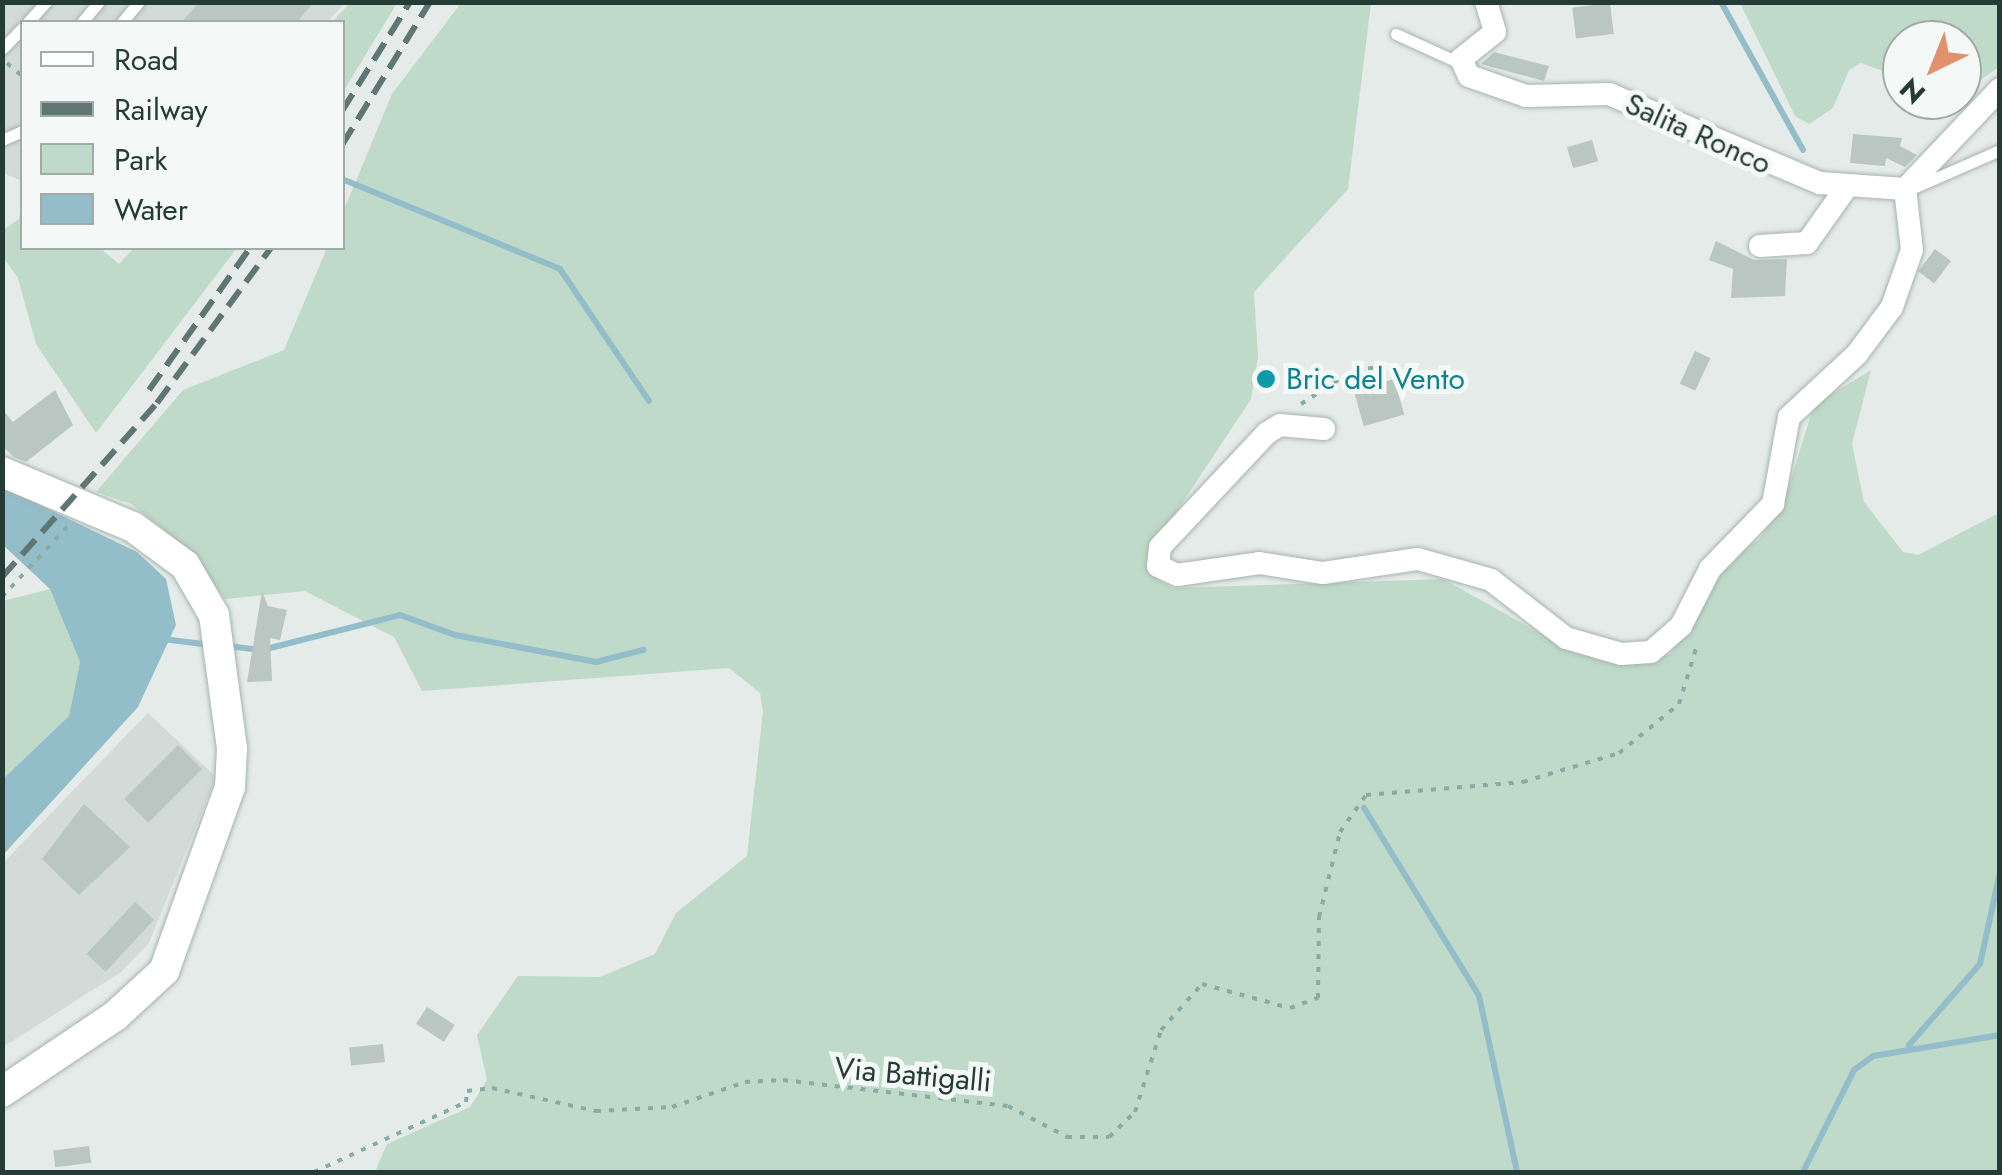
<!DOCTYPE html>
<html>
<head>
<meta charset="utf-8">
<style>
  body { margin:0 }
  #map { position:relative; width:2002px; height:1175px; overflow:hidden; background:#e4ebe8; font-family:Jost,sans-serif }
  div>[style] { position:absolute }
  [style*='--x'] { left:calc(var(--x)*1px); top:calc(var(--y)*1px); width:calc(var(--w)*1px); rotate:calc(var(--a)*1deg) }
  .built>* { inset:0; background:#d2dbd7 }
  .green>* { inset:0; background:#bfdac8 }
  .water>* { inset:0; background:#93bdc9 }
  .stream>* { height:6px; margin:-3px; padding:0 3px; transform-origin:3px; border-radius:3px; background:#93bdc9 }
  .building>* { inset:0; background:#b9c6c2; transform-origin:0 0 }
  .path>* { height:4px; margin-top:-2px; transform-origin:0; background:repeating-linear-gradient(90deg,#88aba2 0 5px,transparent 0 13px) }
  .roads { filter:drop-shadow(0 0 2px #a7b3af) drop-shadow(0 0 2px #a7b3af) }
  .service>* { height:11px; margin:-5.5px; padding:0 5.5px; transform-origin:5.5px; border-radius:5.5px; background:#fff }
  .minor>* { height:22px; margin:-11px; padding:0 11px; transform-origin:11px; border-radius:11px; background:#fff }
  .secondary>* { height:30px; margin:-15px; padding:0 15px; transform-origin:15px; border-radius:15px; background:#fff }
  .rail>* { height:6px; margin-top:-3px; transform-origin:0; background:repeating-linear-gradient(90deg,#607672 0 20px,transparent 0 30px) }
  .dots>* { width:28px; height:28px; translate:-50% -50%; box-sizing:border-box; border:5px solid #f4f8f6; border-radius:50% }
  span { translate:-50% -50%; white-space:nowrap; text-align:center; line-height:1.15; -webkit-text-stroke:10px #f4f8f6; paint-order:stroke }
  .street-label { font-size:30px; color:#253b36 }
  .culture-label { font-size:30px; color:#0d838f }
  .left { translate:0 -50%; text-align:left }
  .frame { position:absolute; inset:0; border:5px solid #253b36; pointer-events:none }
  .legend { position:absolute; left:20px; top:20px; width:325px; height:230px; box-sizing:border-box; background:#f4f8f6; border:2px solid #a1aca9; margin:0; padding:12px 18px; list-style:none; font-size:30px; color:#253b36 }
  .legend li { display:flex; align-items:center; gap:20px; height:50px }
  .legend b { width:50px; border:2px solid #a1aca9 }
  .north { position:absolute; left:1882px; top:20px; width:100px; height:100px; box-sizing:border-box; background:#f4f8f6; border:2px solid #a1aca9; border-radius:50%; rotate:223deg; font-size:28px; font-weight:700; line-height:40px; text-align:center; color:#253b36 }
  .north::after { content:''; display:block; margin:auto; width:35px; height:45px; background:#e1916c; clip-path:polygon(50% 0,100% 100%,50% 72%,0 100%) }
</style>
</head>
<body>
<div id="map">
  <div class="built">
    <i style="clip-path:polygon(2px 3px,345px 3px,327px 22px,22px 22px,22px 181px,3px 173px)"></i>
    <i style="clip-path:polygon(148px 713px,216px 777px,149px 943px,121px 972px,3px 1047px,3px 863px)"></i>
  </div>
  <div class="green">
    <i style="clip-path:polygon(350px 3px,397px 3px,343px 92px,342px 22px,332px 22px)"></i>
    <i style="clip-path:polygon(461px 3px,1371px 3px,1348px 189px,1254px 292px,1258px 357px,1251px 399px,1150px 552px,1152px 575px,1172px 588px,1443px 579px,1572px 651px,1646px 663px,1670px 654px,1719px 569px,1760px 538px,1782px 508px,1814px 405px,1871px 370px,1852px 444px,1864px 502px,1903px 552px,1918px 555px,1999px 513px,1999px 1172px,375px 1172px,387px 1144px,470px 1107px,487px 1080px,477px 1035px,518px 976px,600px 977px,655px 954px,676px 913px,747px 856px,763px 712px,760px 693px,729px 668px,422px 691px,394px 637px,305px 591px,225px 599px,191px 551px,131px 504px,96px 492px,183px 390px,284px 350px,327px 248px,342px 248px,343px 212px,392px 94px)"></i>
    <i style="clip-path:polygon(1740px 3px,1999px 3px,1999px 67px,1962px 93px,1962px 40px,1902px 40px,1902px 78px,1861px 63px,1849px 70px,1833px 108px,1809px 124px,1795px 116px)"></i>
    <i style="clip-path:polygon(22px 200px,22px 248px,100px 248px,119px 264px,134px 248px,237px 248px,96px 433px,36px 344px,18px 278px,3px 257px,3px 230px,19px 219px)"></i>
    <i style="clip-path:polygon(50px 589px,80px 662px,69px 716px,3px 779px,3px 601px)"></i>
  </div>
  <div class="water">
    <i style="clip-path:polygon(3px 487px,137px 552px,166px 579px,176px 625px,138px 707px,3px 855px,3px 779px,69px 716px,80px 662px,50px 589px,3px 545px)"></i>
  </div>
  <div class="stream">
    <i style="--x:1721;--y:2;--w:169;--a:61"></i>
    <i style="--x:342;--y:179;--w:236;--a:22.4"></i>
    <i style="--x:560;--y:269;--w:159;--a:56"></i>
    <i style="--x:163;--y:639;--w:48;--a:7.1"></i>
    <i style="--x:228;--y:646;--w:34;--a:7"></i>
    <i style="--x:262;--y:650;--w:142;--a:-14.2"></i>
    <i style="--x:400;--y:615;--w:59;--a:20"></i>
    <i style="--x:455;--y:635;--w:144;--a:10.8"></i>
    <i style="--x:596;--y:662;--w:49;--a:-14.3"></i>
    <i style="--x:1364;--y:808;--w:220;--a:58.5"></i>
    <i style="--x:1479;--y:996;--w:180;--a:77.8"></i>
    <i style="--x:1909;--y:1045;--w:108;--a:-48.8"></i>
    <i style="--x:1980;--y:964;--w:94;--a:-77.7"></i>
    <i style="--x:1803;--y:1172;--w:114;--a:-63.4"></i>
    <i style="--x:1854;--y:1070;--w:24;--a:-36"></i>
    <i style="--x:1873;--y:1056;--w:129;--a:-9.4"></i>
  </div>
  <div class="building">
    <i style="clip-path:polygon(199px 2px,314px 2px,297px 22px,182px 22px)"></i>
    <i style="left:1610px;top:3px;width:31px;height:38px;rotate:83deg"></i>
    <i style="clip-path:polygon(1494px 52px,1549px 66px,1544px 81px,1481px 64px)"></i>
    <i style="clip-path:polygon(1853px 134px,1902px 138px,1900px 146px,1917px 155px,1905px 167px,1886px 158px,1885px 166px,1850px 163px)"></i>
    <i style="left:1592px;top:140px;width:22px;height:26px;rotate:74deg"></i>
    <i style="clip-path:polygon(1716px 241px,1754px 260px,1787px 259px,1785px 296px,1731px 298px,1733px 269px,1709px 260px)"></i>
    <i style="left:1935px;top:249px;width:20px;height:28px;rotate:37deg"></i>
    <i style="left:1695px;top:351px;width:17px;height:36px;rotate:25deg"></i>
    <i style="left:1394px;top:379px;width:37px;height:42px;rotate:74deg"></i>
    <i style="clip-path:polygon(55px 390px,73px 425px,26px 462px,14px 457px,2px 446px,2px 409px,13px 422px)"></i>
    <i style="clip-path:polygon(262px 591px,268px 606px,287px 610px,280px 640px,270px 638px,272px 681px,247px 682px)"></i>
    <i style="left:178px;top:745px;width:34px;height:76px;rotate:45deg"></i>
    <i style="clip-path:polygon(84px 804px,130px 847px,79px 895px,42px 859px)"></i>
    <i style="left:135px;top:902px;width:26px;height:71px;rotate:43deg"></i>
    <i style="left:427px;top:1007px;width:33px;height:20px;rotate:33deg"></i>
    <i style="left:383px;top:1044px;width:18px;height:34px;rotate:84deg"></i>
    <i style="left:89px;top:1146px;width:17px;height:36px;rotate:83deg"></i>
  </div>
  <div class="path">
    <i style="--x:7;--y:63;--w:20;--a:41"></i>
    <i style="--x:1301;--y:404;--w:64;--a:-32.9"></i>
    <i style="--x:1355;--y:369;--w:35;--a:-3"></i>
    <i style="--x:1390;--y:367;--w:31;--a:27"></i>
    <i style="--x:2;--y:597;--w:96;--a:-47.1"></i>
    <i style="--x:314;--y:1172;--w:167;--a:-24.7"></i>
    <i style="--x:466;--y:1102;--w:11;--a:-85"></i>
    <i style="--x:467;--y:1091;--w:25;--a:-7"></i>
    <i style="--x:492;--y:1088;--w:107;--a:12.5"></i>
    <i style="--x:596;--y:1111;--w:76;--a:-3"></i>
    <i style="--x:672;--y:1107;--w:77;--a:-18.9"></i>
    <i style="--x:745;--y:1082;--w:38;--a:-3"></i>
    <i style="--x:783;--y:1080;--w:226;--a:6.6"></i>
    <i style="--x:1008;--y:1106;--w:67;--a:27.7"></i>
    <i style="--x:1067;--y:1137;--w:42;--a:0"></i>
    <i style="--x:1109;--y:1137;--w:36;--a:-44"></i>
    <i style="--x:1135;--y:1112;--w:86;--a:-72.4"></i>
    <i style="--x:1161;--y:1030;--w:62;--a:-48.3"></i>
    <i style="--x:1202;--y:984;--w:91;--a:15.3"></i>
    <i style="--x:1290;--y:1008;--w:30;--a:-20"></i>
    <i style="--x:1318;--y:998;--w:81;--a:-89.3"></i>
    <i style="--x:1319;--y:917;--w:88;--a:-76.1"></i>
    <i style="--x:1340;--y:832;--w:45;--a:-54.9"></i>
    <i style="--x:1366;--y:795;--w:158;--a:-4.7"></i>
    <i style="--x:1523;--y:782;--w:100;--a:-16.8"></i>
    <i style="--x:1619;--y:753;--w:77;--a:-39.2"></i>
    <i style="--x:1679;--y:704;--w:65;--a:-73"></i>
  </div>
  <div class="roads">
    <div class="service">
      <i style="--x:28;--y:22;--w:27;--a:-48"></i>
      <i style="--x:82;--y:22;--w:26;--a:-50"></i>
      <i style="--x:122;--y:22;--w:26;--a:-50"></i>
      <i style="--x:1396;--y:34;--w:70;--a:24.4"></i>
      <i style="--x:2;--y:49;--w:29;--a:-46"></i>
      <i style="--x:2;--y:140;--w:22;--a:-24"></i>
      <i style="--x:1913;--y:188;--w:95;--a:-23.6"></i>
    </div>
    <div class="minor">
      <i style="--x:1486;--y:2;--w:31;--a:73"></i>
      <i style="--x:1495;--y:32;--w:43;--a:141.5"></i>
      <i style="--x:1461;--y:59;--w:19;--a:65"></i>
      <i style="--x:1469;--y:76;--w:60;--a:19.3"></i>
      <i style="--x:1526;--y:96;--w:83;--a:-1.4"></i>
      <i style="--x:1609;--y:94;--w:229;--a:22.9"></i>
      <i style="--x:1820;--y:183;--w:85;--a:4"></i>
      <i style="--x:1905;--y:189;--w:138;--a:-46.5"></i>
      <i style="--x:1760;--y:246;--w:47;--a:-3.7"></i>
      <i style="--x:1807;--y:243;--w:71;--a:-54.7"></i>
      <i style="--x:1324;--y:429;--w:44;--a:-174.8"></i>
      <i style="--x:1280;--y:425;--w:15;--a:148"></i>
      <i style="--x:1267;--y:433;--w:156;--a:133.2"></i>
      <i style="--x:1160;--y:547;--w:19;--a:96"></i>
      <i style="--x:1158;--y:566;--w:21;--a:25"></i>
      <i style="--x:1177;--y:575;--w:83;--a:-8.3"></i>
      <i style="--x:1259;--y:563;--w:65;--a:8.9"></i>
      <i style="--x:1323;--y:573;--w:96;--a:-8.4"></i>
      <i style="--x:1418;--y:559;--w:76;--a:16"></i>
      <i style="--x:1491;--y:580;--w:95;--a:37.7"></i>
      <i style="--x:1566;--y:638;--w:57;--a:16.2"></i>
      <i style="--x:1621;--y:654;--w:30;--a:-4"></i>
      <i style="--x:1651;--y:652;--w:40;--a:-41"></i>
      <i style="--x:1681;--y:626;--w:64;--a:-63"></i>
      <i style="--x:1710;--y:569;--w:91;--a:-45.9"></i>
      <i style="--x:1773;--y:504;--w:88;--a:-79.6"></i>
      <i style="--x:1789;--y:417;--w:93;--a:-42.8"></i>
      <i style="--x:1857;--y:354;--w:59;--a:-53.3"></i>
      <i style="--x:1892;--y:307;--w:60;--a:-70.7"></i>
      <i style="--x:1912;--y:250;--w:61;--a:-96.5"></i>
    </div>
    <div class="secondary">
      <i style="--x:2;--y:472;--w:142;--a:22.8"></i>
      <i style="--x:133;--y:527;--w:64;--a:36.2"></i>
      <i style="--x:185;--y:565;--w:58;--a:59.9"></i>
      <i style="--x:214;--y:615;--w:135;--a:82.3"></i>
      <i style="--x:232;--y:749;--w:38;--a:93"></i>
      <i style="--x:230;--y:787;--w:195;--a:109.7"></i>
      <i style="--x:164;--y:971;--w:67;--a:137.4"></i>
      <i style="--x:115;--y:1016;--w:136;--a:146.1"></i>
    </div>
  </div>
  <div class="rail">
    <i style="--x:342;--y:111;--w:128;--a:-58"></i>
    <i style="--x:342;--y:145;--w:168;--a:-58.4"></i>
    <i style="--x:149;--y:390;--w:174;--a:-54.6"></i>
    <i style="--x:2;--y:577;--w:233;--a:-48.3"></i>
    <i style="--x:157;--y:403;--w:192;--a:-53.7"></i>
  </div>
  <div class="dots">
    <i style="left:1266px;top:379px;background:#0f9aa8"></i>
  </div>
  <div class="street-label">
    <span style="left:1698px;top:134px;rotate:24deg">Salita Ronco</span>
    <span style="left:913px;top:1075px;rotate:5deg">Via Battigalli</span>
  </div>
  <div class="culture-label">
    <span class="left" style="left:1286px;top:379px">Bric del Vento</span>
  </div>
  <div class="frame"></div>
  <ul class="legend">
  <li><b style="height:12px;background:#fff"></b>Road</li>
  <li><b style="height:12px;background:#607672"></b>Railway</li>
  <li><b style="height:28px;background:#bfdac8"></b>Park</li>
  <li><b style="height:28px;background:#93bdc9"></b>Water</li>
  </ul>
  <div class="north">N</div>
</div>
</body>
</html>
